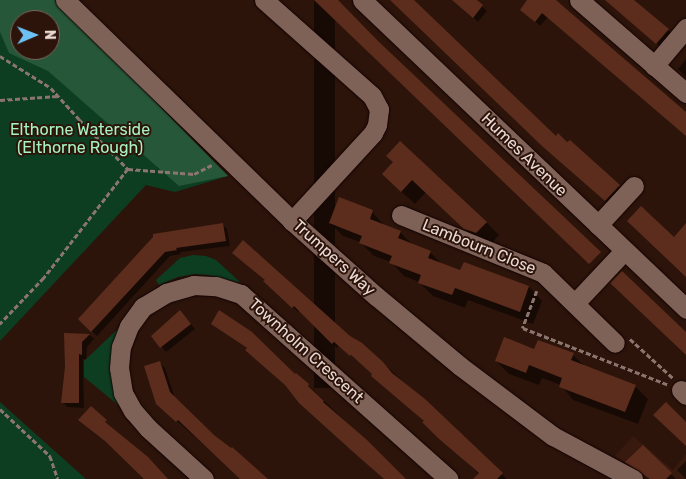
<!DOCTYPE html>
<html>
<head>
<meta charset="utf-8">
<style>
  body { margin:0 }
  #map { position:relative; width:686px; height:479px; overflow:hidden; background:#2c140b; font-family:Rubik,sans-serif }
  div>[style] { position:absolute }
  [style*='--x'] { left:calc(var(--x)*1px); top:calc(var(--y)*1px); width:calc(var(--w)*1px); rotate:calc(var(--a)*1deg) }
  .built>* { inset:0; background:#38190e }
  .green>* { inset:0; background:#0d3e22 }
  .forest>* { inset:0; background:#275739 }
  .shadow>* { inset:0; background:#0007; transform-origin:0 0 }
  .building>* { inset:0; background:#5c2d1c }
  .path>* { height:2.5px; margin-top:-1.25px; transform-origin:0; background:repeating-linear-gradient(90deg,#8a766e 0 5px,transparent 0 7.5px) }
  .roads { filter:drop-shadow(0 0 1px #130200) drop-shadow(0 0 1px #130200) }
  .minor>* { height:19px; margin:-9.5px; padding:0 9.5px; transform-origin:9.5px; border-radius:9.5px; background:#7f6257 }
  span { translate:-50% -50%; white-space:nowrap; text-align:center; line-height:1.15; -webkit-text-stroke:4px #2c140b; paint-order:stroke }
  .park-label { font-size:16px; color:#a7f3bf }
  .street-label { font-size:16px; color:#ebdad4 }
  .north { position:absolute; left:10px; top:10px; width:50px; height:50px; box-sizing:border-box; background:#2c140b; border:1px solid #78635b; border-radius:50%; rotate:89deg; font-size:14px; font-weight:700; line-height:20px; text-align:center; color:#ebdad4 }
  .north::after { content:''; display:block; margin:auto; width:18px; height:22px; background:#6ec2f3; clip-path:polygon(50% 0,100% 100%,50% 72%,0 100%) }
</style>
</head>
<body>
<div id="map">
  <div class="built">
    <i style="clip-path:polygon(633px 436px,673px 470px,686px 454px,686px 479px,651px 479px,615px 456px)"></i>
  </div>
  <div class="green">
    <i style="clip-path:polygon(evenodd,0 0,55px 0,228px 176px,175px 192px,146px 185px,0 341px,0 0,20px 20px,50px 20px,50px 50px,20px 50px,20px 20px)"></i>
    <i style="clip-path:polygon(193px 255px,206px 256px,216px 260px,241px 283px,208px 275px,195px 274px,178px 277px,159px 285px,156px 280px,180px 258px)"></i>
    <i style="clip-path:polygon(119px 328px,123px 409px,84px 377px,84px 361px)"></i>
    <i style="clip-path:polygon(0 402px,48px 445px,86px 479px,0 479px)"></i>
  </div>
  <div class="forest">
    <i style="clip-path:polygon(evenodd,0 0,55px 0,228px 176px,179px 186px,48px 71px,9px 53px,0 32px,0 0,20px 20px,50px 20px,50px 50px,20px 50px,20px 20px)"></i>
  </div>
  <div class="shadow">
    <i style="left:314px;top:0;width:21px;height:388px"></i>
    <i style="clip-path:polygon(391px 0,411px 0,556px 138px,624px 191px,610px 205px,549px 150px)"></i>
    <i style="clip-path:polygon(463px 0,475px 0,487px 11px,478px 22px,464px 9px)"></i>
    <i style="clip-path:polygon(527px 0,553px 0,686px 113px,686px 135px,548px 17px,540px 26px,527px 14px)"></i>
    <i style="clip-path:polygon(606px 0,632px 0,673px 35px,662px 48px)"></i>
    <i style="clip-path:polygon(686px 59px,686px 77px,678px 69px)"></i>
    <i style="clip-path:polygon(394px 162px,486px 222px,499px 235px,489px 246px,479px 242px,426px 192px,415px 204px,396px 187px)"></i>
    <i style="clip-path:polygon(372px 212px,385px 226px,400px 232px,413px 245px,430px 252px,443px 265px,461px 272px,464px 263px,529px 287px,542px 301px,533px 324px,468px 300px,465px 308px,433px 296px,419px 282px,404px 276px,391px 262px,374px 256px,360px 242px,343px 236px,330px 223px)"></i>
    <i style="clip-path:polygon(222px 224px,227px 229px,230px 246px,180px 252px,181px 254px,170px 256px,97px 336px,79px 319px,155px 238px)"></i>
    <i style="clip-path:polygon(270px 286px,349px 337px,382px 362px,507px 479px,484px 479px,374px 374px,339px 346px,337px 348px,299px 310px,298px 312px)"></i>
    <i style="clip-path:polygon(185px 317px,195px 329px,166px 352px,153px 336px)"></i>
    <i style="clip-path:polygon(212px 324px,308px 385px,405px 479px,384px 479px,248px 349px)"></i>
    <i style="clip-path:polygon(65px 334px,90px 335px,94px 339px,87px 347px,86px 359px,83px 359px,84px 408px,67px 407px,63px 402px,66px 367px)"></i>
    <i style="clip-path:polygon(535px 350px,573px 355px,586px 367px,635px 386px,648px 399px,638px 424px,573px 400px,561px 385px,542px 378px,539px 385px,509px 374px,496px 361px)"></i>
    <i style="clip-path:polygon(160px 363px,165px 368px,175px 398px,213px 436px,265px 479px,243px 479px,162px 408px)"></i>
    <i style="clip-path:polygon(643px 447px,676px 479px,650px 479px,631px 466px,626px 462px)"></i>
    <i style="clip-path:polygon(686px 461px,686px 479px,677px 470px)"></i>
  </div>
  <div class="building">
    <i style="clip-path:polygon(314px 0,338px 0,378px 41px,601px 252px,589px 264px)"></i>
    <i style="clip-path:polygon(390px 0,414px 0,556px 136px,558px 133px,567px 142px,570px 140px,620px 185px,605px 201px,542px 146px)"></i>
    <i style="clip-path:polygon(452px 0,477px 0,483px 5px,473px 18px)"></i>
    <i style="clip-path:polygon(527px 0,556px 0,572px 14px,686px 112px,686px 136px,542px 13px,535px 22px,520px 10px)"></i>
    <i style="clip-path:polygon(605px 0,634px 0,669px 29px,656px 44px)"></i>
    <i style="clip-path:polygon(400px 141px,487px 222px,476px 233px,464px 229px,412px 180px,401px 192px,382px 174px,393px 162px,386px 156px)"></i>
    <i style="clip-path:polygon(339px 197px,373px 210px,370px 219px,401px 231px,398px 238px,431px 251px,428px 258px,460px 270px,464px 262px,529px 286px,520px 312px,455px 288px,452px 295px,418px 283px,421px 275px,389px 263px,392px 256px,359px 243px,362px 236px,329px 223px)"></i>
    <i style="clip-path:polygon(641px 206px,674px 237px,686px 223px,686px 277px,627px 221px)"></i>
    <i style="clip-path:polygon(223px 223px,226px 241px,176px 248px,177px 250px,165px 252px,91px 332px,78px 319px,153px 237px,153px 234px)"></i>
    <i style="clip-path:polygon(243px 240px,350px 336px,362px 343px,383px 362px,392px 373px,425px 399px,503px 473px,497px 479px,473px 479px,479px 473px,438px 438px,422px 422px,424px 421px,371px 376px,372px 374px,351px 355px,350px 356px,334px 342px,332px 344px,294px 306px,292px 308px,263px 281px,265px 280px,232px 253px)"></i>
    <i style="clip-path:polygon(622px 271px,686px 332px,686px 355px,610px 283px)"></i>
    <i style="clip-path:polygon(180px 310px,191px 324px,160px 348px,151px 336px)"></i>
    <i style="clip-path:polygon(219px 310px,252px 332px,295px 374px,296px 373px,309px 384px,308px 386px,324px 401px,323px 402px,367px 440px,406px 479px,384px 479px,351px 450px,299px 403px,285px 385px,245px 350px,247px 348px,211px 324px)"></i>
    <i style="clip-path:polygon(64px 333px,90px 334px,82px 342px,82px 355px,79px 354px,79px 403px,61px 403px,65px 367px)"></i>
    <i style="clip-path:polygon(504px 337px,534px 349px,538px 340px,574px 353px,571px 360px,636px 385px,625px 412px,559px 387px,562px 378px,529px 365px,526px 373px,495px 361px)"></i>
    <i style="clip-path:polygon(160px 361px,170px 392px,214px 435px,231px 448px,232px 447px,268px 479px,240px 479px,178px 420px,176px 422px,156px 404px,144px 366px)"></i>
    <i style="clip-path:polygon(666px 402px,686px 422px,686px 446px,653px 415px)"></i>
    <i style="clip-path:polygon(91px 406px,107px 420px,105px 422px,148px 457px,168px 479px,144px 479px,105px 441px,78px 420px)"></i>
    <i style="clip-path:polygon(643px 445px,672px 473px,666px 479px,650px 479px,625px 462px)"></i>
  </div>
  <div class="path">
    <i style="--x:0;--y:56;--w:60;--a:32.1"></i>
    <i style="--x:51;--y:88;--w:42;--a:47.9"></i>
    <i style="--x:79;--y:119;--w:70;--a:45.6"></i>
    <i style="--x:128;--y:169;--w:138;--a:127.6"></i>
    <i style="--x:44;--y:278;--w:64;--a:133.7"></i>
    <i style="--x:0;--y:100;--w:58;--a:-3.9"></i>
    <i style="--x:128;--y:169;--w:66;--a:4.3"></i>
    <i style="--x:194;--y:174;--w:20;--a:-27"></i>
    <i style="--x:537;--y:291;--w:40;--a:111"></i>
    <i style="--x:523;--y:328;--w:155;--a:21.3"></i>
    <i style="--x:630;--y:339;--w:58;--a:42.2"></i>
    <i style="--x:0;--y:409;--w:69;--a:43.2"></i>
    <i style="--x:50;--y:456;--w:24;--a:71"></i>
  </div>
  <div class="roads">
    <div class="minor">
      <i style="--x:65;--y:0;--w:317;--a:44.2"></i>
      <i style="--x:292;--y:221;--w:113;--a:41.8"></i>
      <i style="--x:376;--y:296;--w:109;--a:39.8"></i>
      <i style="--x:460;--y:366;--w:116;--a:37"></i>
      <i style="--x:553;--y:436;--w:91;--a:28.3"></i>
      <i style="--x:264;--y:0;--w:144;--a:41.6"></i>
      <i style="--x:372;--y:96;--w:15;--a:62"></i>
      <i style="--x:379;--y:109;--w:16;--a:97"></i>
      <i style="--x:377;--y:125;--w:9;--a:117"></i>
      <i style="--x:373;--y:133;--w:120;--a:132.6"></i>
      <i style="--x:362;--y:0;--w:448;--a:43.6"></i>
      <i style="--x:579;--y:0;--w:142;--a:41"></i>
      <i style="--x:654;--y:66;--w:50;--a:-49.9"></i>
      <i style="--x:401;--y:215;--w:153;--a:22.2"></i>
      <i style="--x:543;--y:273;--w:100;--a:44.2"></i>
      <i style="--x:598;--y:225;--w:53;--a:-47.3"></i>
      <i style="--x:575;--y:303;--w:71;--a:-46.7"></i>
      <i style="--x:681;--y:390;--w:7;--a:45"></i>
      <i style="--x:204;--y:479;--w:76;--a:-137.7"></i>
      <i style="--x:148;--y:428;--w:23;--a:-131"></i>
      <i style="--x:133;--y:411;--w:21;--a:-119"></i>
      <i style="--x:123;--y:393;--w:25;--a:-99"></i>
      <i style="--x:119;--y:368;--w:21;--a:-85"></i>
      <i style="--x:121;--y:347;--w:22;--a:-69"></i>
      <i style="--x:129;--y:326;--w:24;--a:-54"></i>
      <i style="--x:143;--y:307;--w:27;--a:-31"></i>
      <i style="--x:166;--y:293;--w:29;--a:-16"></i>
      <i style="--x:194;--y:285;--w:22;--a:3"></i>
      <i style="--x:216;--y:286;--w:26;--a:18"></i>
      <i style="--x:241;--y:294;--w:278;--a:41.7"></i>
    </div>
  </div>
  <div class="park-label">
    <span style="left:80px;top:139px">Elthorne Waterside<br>(Elthorne Rough)</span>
  </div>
  <div class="street-label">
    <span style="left:524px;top:155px;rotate:44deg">Humes Avenue</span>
    <span style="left:479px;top:247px;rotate:22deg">Lambourn Close</span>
    <span style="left:334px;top:258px;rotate:42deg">Trumpers Way</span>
    <span style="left:306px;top:351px;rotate:42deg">Townholm Crescent</span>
  </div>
  <div class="north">N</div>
</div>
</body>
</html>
